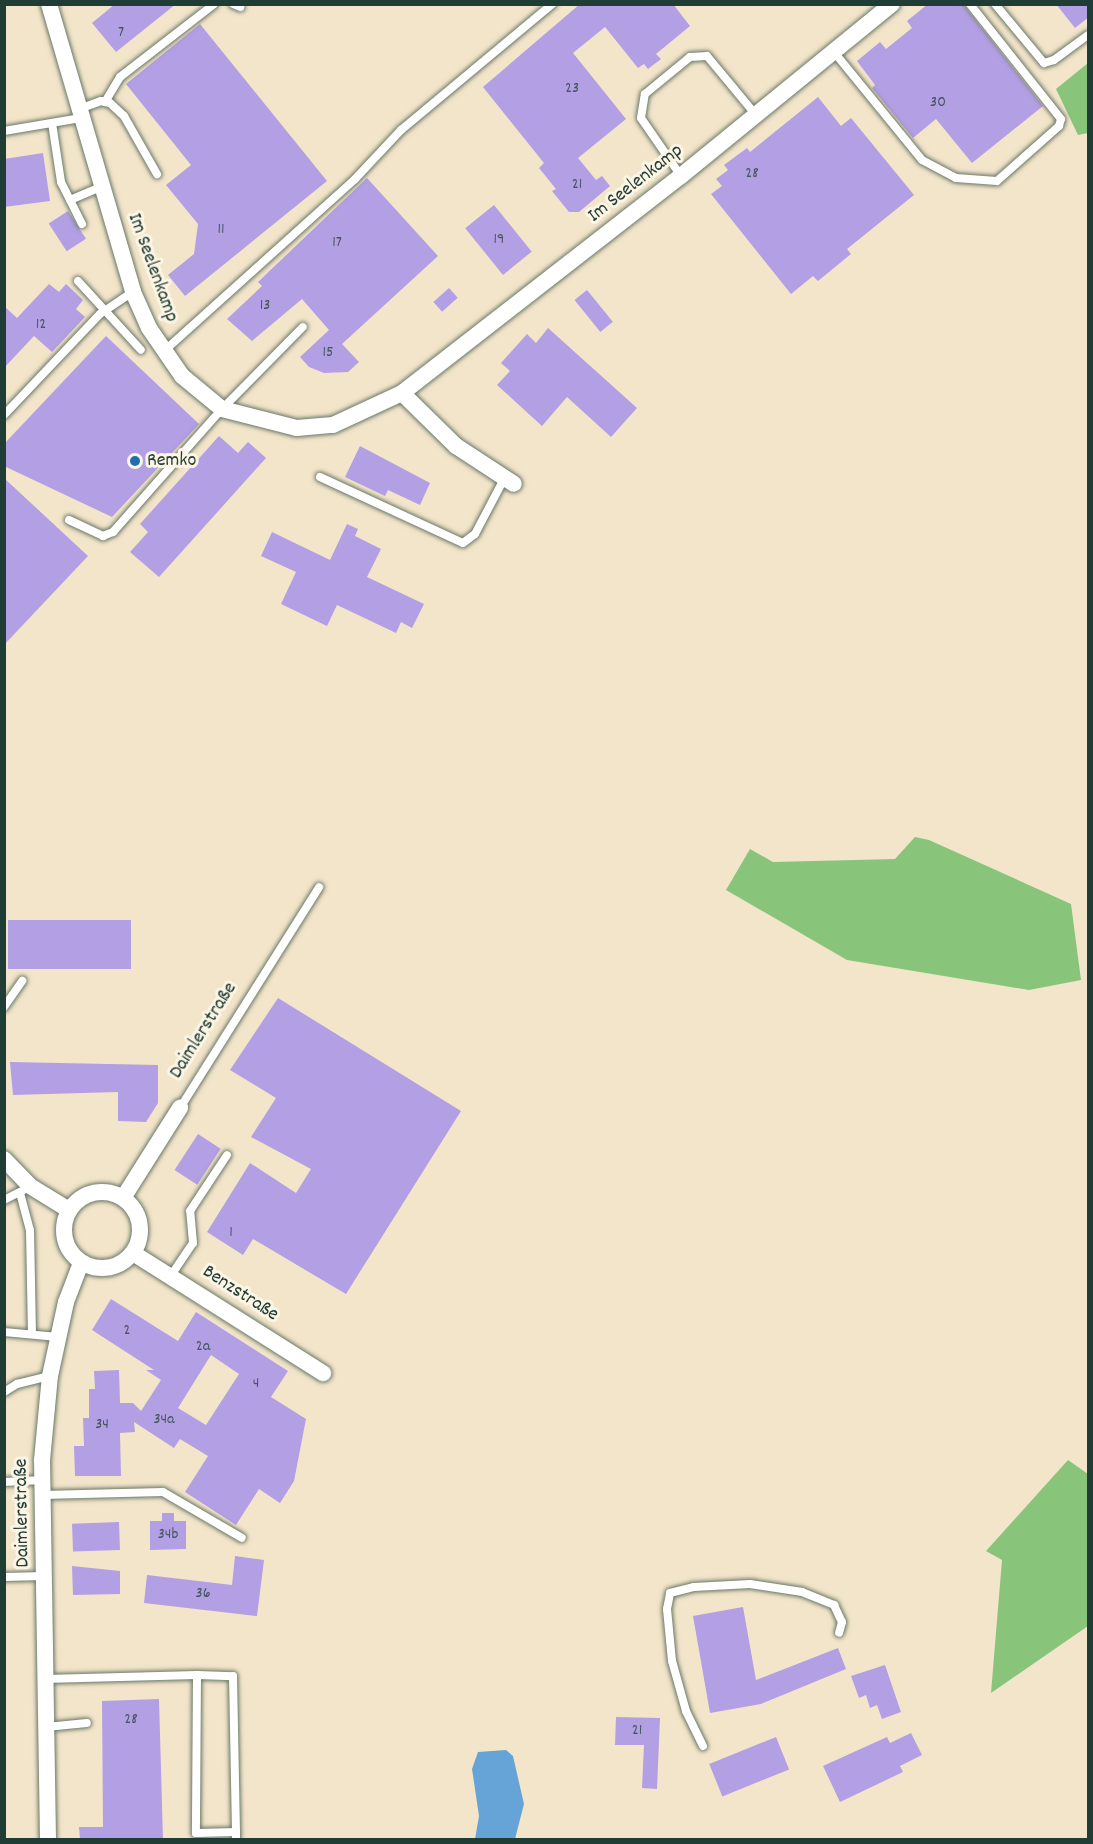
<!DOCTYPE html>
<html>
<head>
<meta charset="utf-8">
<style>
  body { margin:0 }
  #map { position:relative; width:1093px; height:1844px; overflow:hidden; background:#f3e5ca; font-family:Dekko,sans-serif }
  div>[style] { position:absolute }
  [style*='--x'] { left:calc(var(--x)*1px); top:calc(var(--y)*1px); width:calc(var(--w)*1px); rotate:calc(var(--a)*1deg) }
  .green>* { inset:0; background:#88c57b }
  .water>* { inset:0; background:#66a4d8 }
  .building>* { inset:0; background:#b39fe3; transform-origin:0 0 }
  .roads { filter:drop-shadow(0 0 2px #697868) drop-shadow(0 0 2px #697868) }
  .service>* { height:8px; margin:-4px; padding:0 4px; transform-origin:4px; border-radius:4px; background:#fff }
  .minor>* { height:16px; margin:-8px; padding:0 8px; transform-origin:8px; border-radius:8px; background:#fff }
  .minor>.ring { margin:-8px; padding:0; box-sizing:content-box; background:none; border:16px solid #fff; border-radius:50% }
  .dots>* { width:16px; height:16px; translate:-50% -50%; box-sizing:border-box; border:3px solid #fcf5e5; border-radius:50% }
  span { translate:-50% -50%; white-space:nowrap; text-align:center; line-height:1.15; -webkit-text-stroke:6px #fcf5e5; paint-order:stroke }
  .number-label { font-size:16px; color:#445660 }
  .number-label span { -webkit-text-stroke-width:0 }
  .street-label { font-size:20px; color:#1f3d34 }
  .poi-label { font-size:20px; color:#1f3d34 }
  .left { translate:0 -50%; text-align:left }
  .frame { position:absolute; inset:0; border:6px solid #1f3d34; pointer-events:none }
</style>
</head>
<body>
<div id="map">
  <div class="green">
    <i style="clip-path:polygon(1088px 63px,1088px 133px,1078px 135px,1056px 89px)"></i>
    <i style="clip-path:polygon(915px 837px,929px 840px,1071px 904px,1081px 980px,1029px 990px,847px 960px,726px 890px,750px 849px,773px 862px,895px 859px)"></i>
    <i style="clip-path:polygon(1068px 1460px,1088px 1474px,1088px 1626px,991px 1693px,1002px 1560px,986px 1551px)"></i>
  </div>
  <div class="water">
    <i style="clip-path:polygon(506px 1750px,513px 1756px,524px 1804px,515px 1839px,475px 1839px,479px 1816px,472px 1769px,478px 1752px)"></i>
  </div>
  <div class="building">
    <i style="clip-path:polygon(115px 4px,176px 4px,116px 52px,92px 23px)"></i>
    <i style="clip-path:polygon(580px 4px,673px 4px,690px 26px,656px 54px,661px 59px,648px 69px,644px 64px,638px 68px,605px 27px,573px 53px,626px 119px,578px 158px,596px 180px,602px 176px,610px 186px,579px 212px,569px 212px,552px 191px,556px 189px,539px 168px,544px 163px,483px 87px)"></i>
    <i style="clip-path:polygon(928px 4px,963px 4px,1043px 106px,972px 163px,936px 119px,913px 138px,872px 88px,875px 85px,857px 61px,880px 42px,886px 49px,912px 28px,907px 21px)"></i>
    <i style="clip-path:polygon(1056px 4px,1089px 4px,1089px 17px,1075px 28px)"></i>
    <i style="clip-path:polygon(200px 24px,327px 181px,185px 296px,168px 275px,194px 254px,198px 224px,166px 185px,191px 165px,126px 84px)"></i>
    <i style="clip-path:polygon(818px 97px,841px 126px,851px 118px,914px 195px,847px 249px,851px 254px,818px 281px,813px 276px,791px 294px,711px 194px,722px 186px,716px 179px,728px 170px,724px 165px,747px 148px,750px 152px)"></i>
    <i style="clip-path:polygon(43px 153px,50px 201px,4px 207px,4px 159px)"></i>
    <i style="clip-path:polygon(367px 178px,438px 256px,342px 344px,359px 362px,348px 372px,324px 373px,309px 367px,300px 357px,329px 330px,302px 299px,252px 341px,227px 319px,262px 286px,258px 282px)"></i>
    <i style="left:494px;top:205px;width:60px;height:37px;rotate:51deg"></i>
    <i style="left:68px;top:211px;width:33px;height:23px;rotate:57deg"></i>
    <i style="clip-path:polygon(49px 284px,59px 292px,66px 284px,83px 300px,76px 309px,85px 317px,52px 352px,34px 336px,4px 368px,4px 306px,17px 318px)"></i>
    <i style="left:449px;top:288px;width:13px;height:21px;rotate:48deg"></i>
    <i style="left:587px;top:290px;width:41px;height:16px;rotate:51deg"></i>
    <i style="clip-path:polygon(548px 328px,637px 408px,611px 437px,567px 397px,542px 426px,497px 385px,510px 371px,501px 363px,527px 334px,536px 343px)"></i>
    <i style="clip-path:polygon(106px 336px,199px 424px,112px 517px,4px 466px,4px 444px)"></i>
    <i style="clip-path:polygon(219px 436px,238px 453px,248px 442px,266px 458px,159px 577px,130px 552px,148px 532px,140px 524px)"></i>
    <i style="clip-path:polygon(360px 446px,430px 483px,420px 505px,388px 490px,385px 496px,345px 477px)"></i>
    <i style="clip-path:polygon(4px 478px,88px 556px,4px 645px)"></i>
    <i style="clip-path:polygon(347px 524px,358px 529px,355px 536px,381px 549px,367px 577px,424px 604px,412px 628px,401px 622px,396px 633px,337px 605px,327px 626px,281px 604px,296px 572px,261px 556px,272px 532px,330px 560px)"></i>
    <i style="left:8px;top:920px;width:123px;height:49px"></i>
    <i style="clip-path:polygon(278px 998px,461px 1111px,346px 1294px,253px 1239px,243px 1255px,207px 1232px,250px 1163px,296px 1193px,311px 1169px,251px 1137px,276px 1098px,230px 1070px)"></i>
    <i style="clip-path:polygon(10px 1062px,158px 1065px,158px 1103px,146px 1122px,118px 1121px,118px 1092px,13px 1095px)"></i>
    <i style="left:198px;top:1134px;width:27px;height:43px;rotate:33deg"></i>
    <i style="clip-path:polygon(evenodd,111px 1299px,178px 1341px,196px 1312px,288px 1371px,271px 1397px,306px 1419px,294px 1481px,280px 1503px,259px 1489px,236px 1525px,185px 1492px,208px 1456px,180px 1439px,174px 1448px,134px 1422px,135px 1432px,120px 1433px,121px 1476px,75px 1476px,74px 1446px,84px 1446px,83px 1418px,89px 1418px,89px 1389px,95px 1389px,94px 1371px,119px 1370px,120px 1403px,133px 1403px,141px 1411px,161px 1380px,146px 1370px,154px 1370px,92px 1330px,111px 1299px,211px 1355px,239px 1374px,206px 1425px,178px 1408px,211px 1355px)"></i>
    <i style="clip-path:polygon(162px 1513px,174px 1513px,174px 1521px,186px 1521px,186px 1549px,150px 1550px,150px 1521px,162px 1521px)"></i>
    <i style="left:119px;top:1522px;width:28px;height:47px;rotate:88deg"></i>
    <i style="clip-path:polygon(235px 1556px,264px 1560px,257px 1616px,144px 1603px,147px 1575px,232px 1585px)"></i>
    <i style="clip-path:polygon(72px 1566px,120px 1571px,120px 1594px,73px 1595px)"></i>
    <i style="clip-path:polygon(743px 1607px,756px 1680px,838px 1648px,846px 1669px,761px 1704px,710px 1713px,693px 1616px)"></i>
    <i style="clip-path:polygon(885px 1665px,901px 1712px,882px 1719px,877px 1705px,870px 1708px,866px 1695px,859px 1698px,851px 1676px)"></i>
    <i style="clip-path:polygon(159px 1699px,163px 1839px,80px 1839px,79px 1827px,103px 1827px,102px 1701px)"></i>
    <i style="clip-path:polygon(616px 1717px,660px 1718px,657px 1789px,642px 1788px,644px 1745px,615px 1745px)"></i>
    <i style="clip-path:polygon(911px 1733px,922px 1755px,900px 1766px,903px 1772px,840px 1802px,823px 1766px,887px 1737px,890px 1743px)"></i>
    <i style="left:776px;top:1737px;width:35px;height:72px;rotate:68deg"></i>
  </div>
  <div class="roads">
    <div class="service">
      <i style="--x:233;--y:4;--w:8;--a:23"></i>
      <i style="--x:995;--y:4;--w:77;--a:50.3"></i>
      <i style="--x:1044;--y:63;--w:10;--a:-17"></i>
      <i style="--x:1054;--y:60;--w:42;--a:-36.3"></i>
      <i style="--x:834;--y:52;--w:139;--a:50.8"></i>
      <i style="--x:922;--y:160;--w:38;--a:28"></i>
      <i style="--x:956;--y:178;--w:41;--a:4.2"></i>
      <i style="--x:997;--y:181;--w:83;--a:-41.6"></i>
      <i style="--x:1059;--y:126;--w:7;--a:-74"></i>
      <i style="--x:1061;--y:119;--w:147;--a:-128.4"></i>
      <i style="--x:105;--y:102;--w:29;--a:-59"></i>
      <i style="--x:120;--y:77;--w:119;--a:-37.8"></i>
      <i style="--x:79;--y:109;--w:23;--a:-20"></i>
      <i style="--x:101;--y:101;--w:9;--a:13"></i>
      <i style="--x:110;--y:103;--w:19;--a:43"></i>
      <i style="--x:124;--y:116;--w:67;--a:60.4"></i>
      <i style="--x:52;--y:123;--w:60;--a:81.3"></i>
      <i style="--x:61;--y:182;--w:47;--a:63.4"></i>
      <i style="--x:4;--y:131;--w:78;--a:-9.6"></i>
      <i style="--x:681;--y:176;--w:70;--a:-124.6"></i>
      <i style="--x:641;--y:118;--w:24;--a:-81"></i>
      <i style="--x:645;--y:94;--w:58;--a:-39.4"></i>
      <i style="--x:690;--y:57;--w:17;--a:-3"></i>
      <i style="--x:707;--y:56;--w:77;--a:50.3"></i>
      <i style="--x:70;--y:200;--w:34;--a:-23"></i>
      <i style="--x:78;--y:281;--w:93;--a:47.6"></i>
      <i style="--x:163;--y:352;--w:258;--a:-42"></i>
      <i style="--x:355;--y:179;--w:67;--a:-46.8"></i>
      <i style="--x:401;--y:130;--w:197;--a:-39.8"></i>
      <i style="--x:4;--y:415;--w:139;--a:-46.5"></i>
      <i style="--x:100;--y:314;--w:40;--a:-34"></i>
      <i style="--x:320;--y:477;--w:157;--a:24.8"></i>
      <i style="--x:463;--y:543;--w:15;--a:-37"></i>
      <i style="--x:475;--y:534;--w:62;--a:-62.2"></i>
      <i style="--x:69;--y:520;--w:38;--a:25"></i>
      <i style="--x:103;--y:536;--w:11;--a:-22"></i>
      <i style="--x:113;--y:532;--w:164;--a:-48.5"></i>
      <i style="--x:222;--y:409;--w:115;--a:-45.4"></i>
      <i style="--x:4;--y:1007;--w:32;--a:-55"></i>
      <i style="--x:180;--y:1108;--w:261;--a:-57.8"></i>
      <i style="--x:20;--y:1193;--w:38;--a:75"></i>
      <i style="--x:30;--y:1230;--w:104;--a:88.9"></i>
      <i style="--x:4;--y:1200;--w:22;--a:-27"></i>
      <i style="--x:172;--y:1274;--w:37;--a:-56"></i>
      <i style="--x:193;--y:1243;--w:32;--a:-95"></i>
      <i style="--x:190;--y:1211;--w:67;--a:-56.5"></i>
      <i style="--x:4;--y:1332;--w:54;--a:5.3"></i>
      <i style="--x:4;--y:1392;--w:15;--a:-32"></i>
      <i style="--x:17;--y:1384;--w:34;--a:-14"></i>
      <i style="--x:4;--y:1482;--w:38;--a:-3"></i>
      <i style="--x:42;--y:1495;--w:121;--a:-1.4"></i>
      <i style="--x:163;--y:1492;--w:91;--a:30.2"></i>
      <i style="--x:4;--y:1577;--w:40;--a:-1.4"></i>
      <i style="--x:197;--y:1675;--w:36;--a:2"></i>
      <i style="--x:233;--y:1676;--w:156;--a:88.9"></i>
      <i style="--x:45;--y:1679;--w:152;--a:-1.5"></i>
      <i style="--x:197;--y:1675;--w:158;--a:90.4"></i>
      <i style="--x:196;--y:1833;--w:40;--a:-1.4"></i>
      <i style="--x:236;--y:1832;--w:8;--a:90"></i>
      <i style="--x:46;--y:1727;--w:41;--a:-5.6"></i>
      <i style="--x:703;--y:1746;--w:39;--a:-116"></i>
      <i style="--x:686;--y:1711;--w:52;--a:-105.6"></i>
      <i style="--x:672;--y:1661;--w:52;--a:-95.5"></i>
      <i style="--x:667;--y:1609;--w:16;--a:-79"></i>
      <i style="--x:670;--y:1593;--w:25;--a:-14"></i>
      <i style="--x:694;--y:1587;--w:56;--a:-3.1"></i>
      <i style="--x:750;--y:1584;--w:53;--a:8.7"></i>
      <i style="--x:802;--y:1592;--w:35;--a:22"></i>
      <i style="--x:834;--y:1605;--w:19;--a:65"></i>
      <i style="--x:842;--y:1622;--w:11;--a:105"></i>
    </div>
    <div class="minor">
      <i style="--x:49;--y:4;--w:300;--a:73.7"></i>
      <i style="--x:133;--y:292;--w:39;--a:66"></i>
      <i style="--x:149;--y:328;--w:58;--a:55.5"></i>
      <i style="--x:182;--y:376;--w:52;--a:39.5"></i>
      <i style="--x:222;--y:409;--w:77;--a:14.2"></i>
      <i style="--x:297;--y:428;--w:36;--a:-5"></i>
      <i style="--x:333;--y:425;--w:76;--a:-24.9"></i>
      <i style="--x:402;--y:393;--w:353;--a:-37.9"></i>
      <i style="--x:681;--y:176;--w:272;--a:-39.2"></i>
      <i style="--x:402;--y:393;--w:76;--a:44.5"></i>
      <i style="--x:456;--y:446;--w:69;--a:33.2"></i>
      <i style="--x:4;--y:1159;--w:37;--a:46"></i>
      <i style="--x:30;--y:1186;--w:46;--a:31.6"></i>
      <i class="ring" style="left:64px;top:1192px;width:60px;height:60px"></i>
      <i style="--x:123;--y:1198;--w:107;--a:-57.7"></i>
      <i style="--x:133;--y:1253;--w:225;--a:32.3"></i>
      <i style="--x:48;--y:1840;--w:380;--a:-90.9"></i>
      <i style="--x:42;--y:1460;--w:84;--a:-84.6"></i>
      <i style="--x:50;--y:1376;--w:76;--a:-77.8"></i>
      <i style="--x:66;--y:1302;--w:42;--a:-69"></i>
    </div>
  </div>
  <div class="dots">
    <i style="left:135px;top:461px;background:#1f6fb2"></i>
  </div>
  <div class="number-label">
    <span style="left:121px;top:33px">7</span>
    <span style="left:572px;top:89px">23</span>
    <span style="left:938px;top:103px">30</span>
    <span style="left:752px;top:174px">28</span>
    <span style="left:577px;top:185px">21</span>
    <span style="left:221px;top:230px">11</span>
    <span style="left:499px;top:240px">19</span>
    <span style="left:337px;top:243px">17</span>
    <span style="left:265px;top:306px">13</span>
    <span style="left:41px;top:325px">12</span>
    <span style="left:328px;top:353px">15</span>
    <span style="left:231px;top:1233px">1</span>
    <span style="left:127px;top:1331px">2</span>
    <span style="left:203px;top:1347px">2a</span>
    <span style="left:256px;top:1384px">4</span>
    <span style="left:164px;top:1420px">34a</span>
    <span style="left:102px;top:1425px">34</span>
    <span style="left:168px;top:1535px">34b</span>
    <span style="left:203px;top:1594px">36</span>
    <span style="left:131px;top:1720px">28</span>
    <span style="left:637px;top:1731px">21</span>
  </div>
  <div class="street-label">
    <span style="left:636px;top:184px;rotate:-38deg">Im Seelenkamp</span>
    <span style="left:152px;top:268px;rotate:70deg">Im Seelenkamp</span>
    <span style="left:204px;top:1031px;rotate:-58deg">Daimlerstraße</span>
    <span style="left:240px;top:1294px;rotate:33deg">Benzstraße</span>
    <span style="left:23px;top:1513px;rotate:-91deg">Daimlerstraße</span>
  </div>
  <div class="poi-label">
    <span class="left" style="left:147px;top:461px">Remko</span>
  </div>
  <div class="frame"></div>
</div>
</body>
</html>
